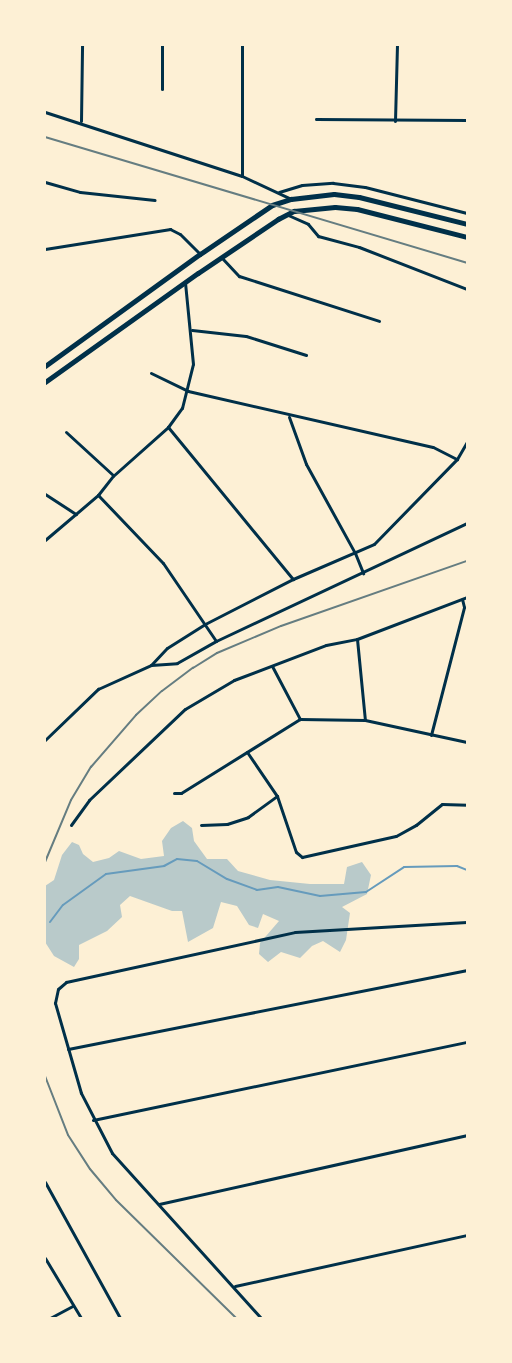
<!DOCTYPE html>
<html>
<head>
<meta charset="utf-8">
<style>
  body { margin:0 }
  #map { position:relative; width:512px; height:1363px; overflow:hidden; background:#fdf0d5; font-family:Poppins,sans-serif }
  div>[style] { position:absolute }
  [style*='--x'] { left:calc(var(--x)*1px); top:calc(var(--y)*1px); width:calc(var(--w)*1px); rotate:calc(var(--a)*1deg) }
  .green>* { inset:0; background:#b9caca }
  .stream>* { height:2px; margin:-1px; padding:0 1px; transform-origin:1px; border-radius:1px; background:#669bbc }
  .minor>* { height:3px; margin:-1.5px; padding:0 1.5px; transform-origin:1.5px; border-radius:1.5px; background:#003049 }
  .primary>* { height:5px; margin:-2.5px; padding:0 2.5px; transform-origin:2.5px; border-radius:2.5px; background:#003049 }
  .rail>* { height:2px; margin:-1px; padding:0 1px; transform-origin:1px; border-radius:1px; background:#657d81 }
  span { translate:-50% -50%; white-space:nowrap; text-align:center; line-height:1.15; -webkit-text-stroke:5px #fdf0d5; paint-order:stroke }
  .frame { position:absolute; inset:0; border:46px solid #fdf0d5; pointer-events:none }
</style>
</head>
<body>
<div id="map">
  <div class="green">
    <i style="clip-path:polygon(183px 821px,192px 828px,194px 841px,207px 859px,227px 859px,238px 871px,270px 880px,310px 884px,344px 884px,347px 867px,362px 862px,371px 875px,367px 894px,342px 907px,350px 913px,346px 940px,340px 952px,323px 941px,312px 946px,300px 958px,281px 952px,268px 962px,259px 954px,260px 943px,279px 921px,263px 914px,258px 928px,249px 925px,237px 906px,221px 902px,213px 928px,188px 942px,182px 911px,172px 911px,130px 896px,120px 905px,122px 917px,107px 931px,79px 945px,79px 959px,74px 967px,54px 956px,45px 942px,45px 886px,54px 880px,62px 855px,72px 842px,79px 845px,83px 854px,93px 862px,109px 858px,119px 851px,141px 859px,164px 856px,162px 841px,171px 828px)"></i>
  </div>
  <div class="stream">
    <i style="--x:50;--y:922;--w:21;--a:-53"></i>
    <i style="--x:63;--y:905;--w:53;--a:-35.8"></i>
    <i style="--x:106;--y:874;--w:59;--a:-7.9"></i>
    <i style="--x:164;--y:866;--w:15;--a:-28"></i>
    <i style="--x:177;--y:859;--w:20;--a:6"></i>
    <i style="--x:197;--y:861;--w:35;--a:31"></i>
    <i style="--x:227;--y:879;--w:32;--a:20"></i>
    <i style="--x:257;--y:890;--w:21;--a:-8"></i>
    <i style="--x:278;--y:887;--w:43;--a:12.1"></i>
    <i style="--x:320;--y:896;--w:46;--a:-5"></i>
    <i style="--x:366;--y:892;--w:45;--a:-33.3"></i>
    <i style="--x:404;--y:867;--w:53;--a:-1.1"></i>
    <i style="--x:457;--y:866;--w:11;--a:22"></i>
  </div>
  <div class="minor">
    <i style="--x:162;--y:89;--w:44;--a:-90"></i>
    <i style="--x:45;--y:112;--w:207;--a:18"></i>
    <i style="--x:242;--y:176;--w:54;--a:25.1"></i>
    <i style="--x:316;--y:119;--w:151;--a:0.4"></i>
    <i style="--x:81;--y:121;--w:76;--a:-89.2"></i>
    <i style="--x:395;--y:121;--w:76;--a:-88.5"></i>
    <i style="--x:242;--y:175;--w:130;--a:-90"></i>
    <i style="--x:45;--y:182;--w:36;--a:16"></i>
    <i style="--x:80;--y:192;--w:75;--a:6.1"></i>
    <i style="--x:279;--y:192;--w:24;--a:-17"></i>
    <i style="--x:302;--y:185;--w:31;--a:-4"></i>
    <i style="--x:333;--y:183;--w:32;--a:7"></i>
    <i style="--x:365;--y:187;--w:105;--a:14.3"></i>
    <i style="--x:288;--y:215;--w:22;--a:24"></i>
    <i style="--x:308;--y:224;--w:16;--a:50"></i>
    <i style="--x:318;--y:236;--w:42;--a:15"></i>
    <i style="--x:359;--y:247;--w:116;--a:21.3"></i>
    <i style="--x:45;--y:249;--w:127;--a:-9.1"></i>
    <i style="--x:170;--y:229;--w:11;--a:27"></i>
    <i style="--x:180;--y:234;--w:28;--a:45"></i>
    <i style="--x:222;--y:258;--w:25;--a:47"></i>
    <i style="--x:239;--y:276;--w:147;--a:17.8"></i>
    <i style="--x:192;--y:330;--w:54;--a:6.3"></i>
    <i style="--x:246;--y:336;--w:63;--a:17.6"></i>
    <i style="--x:151;--y:373;--w:41;--a:25.9"></i>
    <i style="--x:188;--y:391;--w:251;--a:12.9"></i>
    <i style="--x:433;--y:447;--w:27;--a:27"></i>
    <i style="--x:289;--y:417;--w:50;--a:70.1"></i>
    <i style="--x:306;--y:464;--w:102;--a:61.2"></i>
    <i style="--x:355;--y:553;--w:22;--a:68"></i>
    <i style="--x:168;--y:427;--w:197;--a:50.6"></i>
    <i style="--x:66;--y:432;--w:64;--a:42.5"></i>
    <i style="--x:45;--y:494;--w:37;--a:33"></i>
    <i style="--x:98;--y:495;--w:94;--a:46.3"></i>
    <i style="--x:163;--y:563;--w:94;--a:55.8"></i>
    <i style="--x:45;--y:540;--w:70;--a:-40.3"></i>
    <i style="--x:98;--y:495;--w:24;--a:-52"></i>
    <i style="--x:113;--y:476;--w:74;--a:-41.7"></i>
    <i style="--x:168;--y:427;--w:24;--a:-54"></i>
    <i style="--x:182;--y:408;--w:45;--a:-76"></i>
    <i style="--x:193;--y:364;--w:81;--a:-95.6"></i>
    <i style="--x:357;--y:639;--w:81;--a:84.4"></i>
    <i style="--x:365;--y:720;--w:104;--a:12.2"></i>
    <i style="--x:151;--y:665;--w:23;--a:-47"></i>
    <i style="--x:167;--y:648;--w:45;--a:-32.3"></i>
    <i style="--x:205;--y:624;--w:99;--a:-27.1"></i>
    <i style="--x:293;--y:579;--w:88;--a:-23.4"></i>
    <i style="--x:374;--y:544;--w:119;--a:-45.7"></i>
    <i style="--x:457;--y:459;--w:20;--a:-60"></i>
    <i style="--x:272;--y:666;--w:60;--a:62.2"></i>
    <i style="--x:431;--y:735;--w:132;--a:-75.5"></i>
    <i style="--x:464;--y:607;--w:8;--a:-104"></i>
    <i style="--x:45;--y:740;--w:74;--a:-43.9"></i>
    <i style="--x:98;--y:689;--w:58;--a:-24.4"></i>
    <i style="--x:151;--y:665;--w:26;--a:-4"></i>
    <i style="--x:177;--y:663;--w:45;--a:-29.4"></i>
    <i style="--x:216;--y:641;--w:277;--a:-25.2"></i>
    <i style="--x:247;--y:752;--w:53;--a:55.7"></i>
    <i style="--x:277;--y:796;--w:59;--a:71.3"></i>
    <i style="--x:296;--y:852;--w:8;--a:40"></i>
    <i style="--x:302;--y:857;--w:96;--a:-12.6"></i>
    <i style="--x:396;--y:836;--w:23;--a:-29"></i>
    <i style="--x:416;--y:825;--w:33;--a:-39"></i>
    <i style="--x:442;--y:804;--w:25;--a:2"></i>
    <i style="--x:174;--y:793;--w:7;--a:0"></i>
    <i style="--x:181;--y:793;--w:140;--a:-31.9"></i>
    <i style="--x:300;--y:719;--w:65;--a:0.9"></i>
    <i style="--x:71;--y:825;--w:31;--a:-54"></i>
    <i style="--x:89;--y:800;--w:132;--a:-43.5"></i>
    <i style="--x:185;--y:709;--w:57;--a:-30.6"></i>
    <i style="--x:234;--y:680;--w:98;--a:-20.8"></i>
    <i style="--x:326;--y:645;--w:32;--a:-11"></i>
    <i style="--x:357;--y:639;--w:118;--a:-20.9"></i>
    <i style="--x:201;--y:825;--w:26;--a:-2"></i>
    <i style="--x:227;--y:824;--w:22;--a:-18"></i>
    <i style="--x:248;--y:817;--w:36;--a:-36"></i>
    <i style="--x:68;--y:1049;--w:407;--a:-11.2"></i>
    <i style="--x:93;--y:1120;--w:382;--a:-11.8"></i>
    <i style="--x:45;--y:1182;--w:155;--a:61.1"></i>
    <i style="--x:159;--y:1204;--w:316;--a:-12.6"></i>
    <i style="--x:45;--y:1258;--w:70;--a:59"></i>
    <i style="--x:235;--y:1286;--w:238;--a:-12.4"></i>
    <i style="--x:50;--y:1318;--w:26;--a:-28"></i>
    <i style="--x:261;--y:1318;--w:222;--a:-132.1"></i>
    <i style="--x:112;--y:1153;--w:68;--a:-117.3"></i>
    <i style="--x:81;--y:1093;--w:94;--a:-106.1"></i>
    <i style="--x:55;--y:1003;--w:14;--a:-78"></i>
    <i style="--x:58;--y:989;--w:11;--a:-41"></i>
    <i style="--x:66;--y:982;--w:234;--a:-12.3"></i>
    <i style="--x:295;--y:932;--w:172;--a:-3.3"></i>
  </div>
  <div class="primary">
    <i style="--x:45;--y:366;--w:191;--a:-35.9"></i>
    <i style="--x:200;--y:254;--w:87;--a:-34.2"></i>
    <i style="--x:272;--y:205;--w:20;--a:-18"></i>
    <i style="--x:291;--y:199;--w:43;--a:-6.6"></i>
    <i style="--x:334;--y:194;--w:25;--a:7"></i>
    <i style="--x:359;--y:197;--w:111;--a:14"></i>
    <i style="--x:45;--y:382;--w:188;--a:-35.5"></i>
    <i style="--x:198;--y:273;--w:97;--a:-34"></i>
    <i style="--x:278;--y:219;--w:18;--a:-27"></i>
    <i style="--x:294;--y:211;--w:41;--a:-5.6"></i>
    <i style="--x:335;--y:207;--w:22;--a:5"></i>
    <i style="--x:357;--y:209;--w:114;--a:14.3"></i>
  </div>
  <div class="rail">
    <i style="--x:45;--y:137;--w:440;--a:16.6"></i>
    <i style="--x:45;--y:862;--w:67;--a:-67.2"></i>
    <i style="--x:71;--y:800;--w:39;--a:-59"></i>
    <i style="--x:91;--y:767;--w:69;--a:-49.1"></i>
    <i style="--x:136;--y:715;--w:35;--a:-43"></i>
    <i style="--x:162;--y:691;--w:39;--a:-37"></i>
    <i style="--x:193;--y:668;--w:28;--a:-32"></i>
    <i style="--x:217;--y:653;--w:69;--a:-22.9"></i>
    <i style="--x:281;--y:626;--w:197;--a:-19.3"></i>
    <i style="--x:45;--y:1076;--w:63;--a:68.7"></i>
    <i style="--x:68;--y:1135;--w:40;--a:57.1"></i>
    <i style="--x:90;--y:1169;--w:40;--a:50"></i>
    <i style="--x:116;--y:1200;--w:168;--a:44.5"></i>
  </div>
  <div class="frame"></div>
</div>
</body>
</html>
